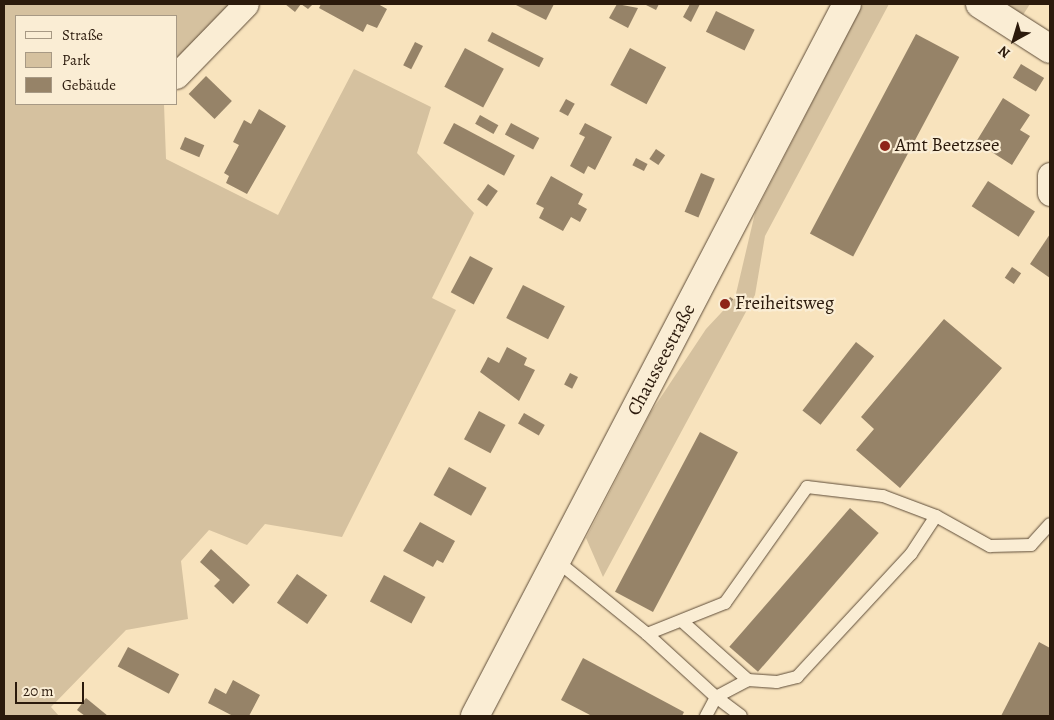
<!DOCTYPE html>
<html>
<head>
<meta charset="utf-8">
<style>
  body { margin:0 }
  #map { position:relative; width:1054px; height:720px; overflow:hidden; background:#f8e3bd; font-family:Alegreya,serif }
  div>[style] { position:absolute }
  [style*='--x'] { left:calc(var(--x)*1px); top:calc(var(--y)*1px); width:calc(var(--w)*1px); rotate:calc(var(--a)*1deg) }
  .green>* { inset:0; background:#d5c19f }
  .building>* { inset:0; background:#968368; transform-origin:0 0 }
  .roads { filter:drop-shadow(0 0 1px #5e4c38) drop-shadow(0 0 1px #5e4c38) }
  .service>* { height:12px; margin:-6px; padding:0 6px; transform-origin:6px; border-radius:6px; background:#faedd4 }
  .minor>* { height:25px; margin:-12.5px; padding:0 12.5px; transform-origin:12.5px; border-radius:12.5px; background:#faedd4 }
  .tertiary>* { height:28px; margin:-14px; padding:0 14px; transform-origin:14px; border-radius:14px; background:#faedd4 }
  .secondary>* { height:28px; margin:-14px; padding:0 14px; transform-origin:14px; border-radius:14px; background:#faedd4 }
  .dots>* { width:14px; height:14px; translate:-50% -50%; box-sizing:border-box; border:2px solid #faedd4; border-radius:50% }
  span { translate:-50% -50%; white-space:nowrap; text-align:center; line-height:1.15; -webkit-text-stroke:4.5px #faedd4; paint-order:stroke }
  .poi-label { font-size:19px; color:#2b1a0c }
  .left { translate:0 -50%; text-align:left }
  .street-label { font-size:19px; color:#2b1a0c }
  .frame { position:absolute; inset:0; border:5px solid #2b1a0c; pointer-events:none }
  .legend { position:absolute; left:15px; top:15px; width:162px; height:90px; box-sizing:border-box; background:#faedd4; border:1px solid #a79984; margin:0; padding:6px 9px; list-style:none; font-size:15px; color:#2b1a0c }
  .legend li { display:flex; align-items:center; gap:10px; height:25px }
  .legend b { width:25px; border:1px solid #a79984 }
  .north { position:absolute; left:989px; top:15px; width:50px; height:50px; -webkit-text-stroke:4px #faedd4; paint-order:stroke; rotate:219deg; font-size:14px; font-weight:700; line-height:20px; text-align:center; color:#2b1a0c }
  .north::after { content:''; display:block; margin:auto; width:18px; height:22px; background:#2b1a0c; clip-path:polygon(50% 0,100% 100%,50% 72%,0 100%) }
  .scale { position:absolute; left:15px; top:682px; width:69px; height:22px; box-sizing:border-box; border:2px solid #2b1a0c; border-top:0; padding-left:6px; font-size:15px; line-height:18px; white-space:nowrap; color:#2b1a0c; -webkit-text-stroke:4px #faedd4; paint-order:stroke }
</style>
</head>
<body>
<div id="map">
  <div class="green">
    <i style="clip-path:polygon(4px 4px,237px 4px,176px 68px,176px 16px,16px 16px,16px 104px,164px 104px,166px 159px,278px 215px,354px 69px,431px 107px,417px 153px,474px 213px,432px 298px,456px 310px,342px 537px,265px 524px,247px 545px,209px 530px,181px 561px,188px 619px,126px 630px,51px 707px,59px 716px,4px 716px)"></i>
    <i style="clip-path:polygon(863px 4px,889px 4px,765px 236px,755px 295px,603px 577px,586px 538px,651px 412px,706px 329px,735px 298px,755px 213px)"></i>
    <i style="clip-path:polygon(999px 4px,1030px 4px,1021px 18px)"></i>
  </div>
  <div class="building">
    <i style="clip-path:polygon(285px 4px,313px 4px,308px 9px,301px 4px,295px 12px)"></i>
    <i style="clip-path:polygon(321px 4px,378px 4px,387px 9px,377px 28px,367px 24px,363px 32px,319px 8px)"></i>
    <i style="clip-path:polygon(514px 4px,554px 4px,546px 20px)"></i>
    <i style="clip-path:polygon(617px 4px,638px 8px,628px 28px,609px 18px)"></i>
    <i style="clip-path:polygon(644px 4px,659px 4px,656px 10px)"></i>
    <i style="clip-path:polygon(690px 4px,700px 4px,691px 22px,683px 17px)"></i>
    <i style="left:716px;top:11px;width:43px;height:23px;rotate:26deg"></i>
    <i style="left:492px;top:32px;width:58px;height:10px;rotate:27deg"></i>
    <i style="left:916px;top:34px;width:49px;height:226px;rotate:28deg"></i>
    <i style="left:415px;top:42px;width:9px;height:26px;rotate:27deg"></i>
    <i style="left:465px;top:48px;width:44px;height:44px;rotate:28deg"></i>
    <i style="left:630px;top:48px;width:41px;height:42px;rotate:28deg"></i>
    <i style="left:1021px;top:64px;width:27px;height:16px;rotate:31deg"></i>
    <i style="left:206px;top:76px;width:36px;height:25px;rotate:44deg"></i>
    <i style="clip-path:polygon(1003px 98px,1030px 115px,1020px 130px,1030px 136px,1012px 165px,976px 142px)"></i>
    <i style="left:566px;top:99px;width:10px;height:14px;rotate:29deg"></i>
    <i style="clip-path:polygon(259px 109px,286px 126px,247px 194px,226px 183px,229px 176px,224px 173px,239px 145px,233px 142px,244px 120px,251px 124px)"></i>
    <i style="left:480px;top:115px;width:21px;height:10px;rotate:29deg"></i>
    <i style="left:454px;top:123px;width:69px;height:23px;rotate:28deg"></i>
    <i style="left:511px;top:123px;width:32px;height:13px;rotate:28deg"></i>
    <i style="clip-path:polygon(585px 123px,612px 137px,595px 170px,588px 166px,584px 174px,570px 166px,585px 137px,579px 134px)"></i>
    <i style="left:185px;top:137px;width:21px;height:13px;rotate:23deg"></i>
    <i style="left:656px;top:149px;width:11px;height:12px;rotate:34deg"></i>
    <i style="left:636px;top:158px;width:13px;height:8px;rotate:27deg"></i>
    <i style="left:701px;top:173px;width:15px;height:42px;rotate:23deg"></i>
    <i style="clip-path:polygon(551px 176px,583px 194px,578px 204px,587px 209px,580px 222px,571px 217px,563px 231px,539px 218px,544px 208px,536px 204px)"></i>
    <i style="left:988px;top:181px;width:56px;height:30px;rotate:33deg"></i>
    <i style="left:488px;top:184px;width:12px;height:19px;rotate:35deg"></i>
    <i style="clip-path:polygon(1050px 234px,1050px 278px,1030px 264px)"></i>
    <i style="left:470px;top:256px;width:26px;height:41px;rotate:28deg"></i>
    <i style="left:1012px;top:267px;width:11px;height:13px;rotate:34deg"></i>
    <i style="left:523px;top:285px;width:47px;height:37px;rotate:27deg"></i>
    <i style="left:730px;top:297px;width:4px;height:9px;rotate:34deg"></i>
    <i style="clip-path:polygon(944px 319px,1002px 368px,900px 488px,856px 450px,874px 429px,861px 417px)"></i>
    <i style="left:856px;top:342px;width:23px;height:87px;rotate:38deg"></i>
    <i style="clip-path:polygon(507px 347px,527px 358px,524px 365px,535px 370px,519px 401px,480px 372px,488px 357px,499px 363px)"></i>
    <i style="left:570px;top:373px;width:9px;height:13px;rotate:27deg"></i>
    <i style="left:479px;top:411px;width:30px;height:32px;rotate:28deg"></i>
    <i style="left:524px;top:413px;width:24px;height:12px;rotate:30deg"></i>
    <i style="left:700px;top:432px;width:43px;height:181px;rotate:28deg"></i>
    <i style="left:449px;top:467px;width:43px;height:32px;rotate:29deg"></i>
    <i style="left:850px;top:508px;width:38px;height:184px;rotate:41deg"></i>
    <i style="clip-path:polygon(420px 522px,455px 541px,443px 563px,437px 560px,433px 567px,403px 551px)"></i>
    <i style="clip-path:polygon(211px 549px,250px 585px,233px 604px,214px 586px,220px 580px,200px 562px)"></i>
    <i style="left:297px;top:574px;width:37px;height:35px;rotate:35deg"></i>
    <i style="left:384px;top:575px;width:47px;height:30px;rotate:28deg"></i>
    <i style="clip-path:polygon(1039px 642px,1050px 648px,1050px 716px,1001px 716px)"></i>
    <i style="left:128px;top:647px;width:58px;height:22px;rotate:28deg"></i>
    <i style="clip-path:polygon(583px 658px,684px 712px,682px 716px,592px 716px,561px 700px)"></i>
    <i style="clip-path:polygon(233px 680px,260px 695px,249px 716px,233px 716px,208px 703px,215px 688px,226px 694px)"></i>
    <i style="clip-path:polygon(86px 698px,108px 716px,85px 716px,77px 710px)"></i>
  </div>
  <div class="roads">
    <div class="service">
      <i style="--x:557;--y:561;--w:116;--a:39"></i>
      <i style="--x:647;--y:634;--w:84;--a:-21.7"></i>
      <i style="--x:725;--y:603;--w:142;--a:-54.7"></i>
      <i style="--x:807;--y:487;--w:77;--a:6.8"></i>
      <i style="--x:883;--y:496;--w:57;--a:20.7"></i>
      <i style="--x:936;--y:516;--w:62;--a:29.1"></i>
      <i style="--x:990;--y:546;--w:41;--a:-1.4"></i>
      <i style="--x:1031;--y:545;--w:28;--a:-48"></i>
      <i style="--x:684;--y:623;--w:86;--a:41.7"></i>
      <i style="--x:748;--y:680;--w:29;--a:4"></i>
      <i style="--x:777;--y:682;--w:21;--a:-14"></i>
      <i style="--x:797;--y:677;--w:168;--a:-47.2"></i>
      <i style="--x:911;--y:554;--w:45;--a:-56.7"></i>
      <i style="--x:647;--y:634;--w:93;--a:42.4"></i>
      <i style="--x:716;--y:697;--w:36;--a:-28"></i>
      <i style="--x:706;--y:716;--w:21;--a:-62"></i>
      <i style="--x:716;--y:697;--w:31;--a:37"></i>
    </div>
    <div class="minor">
      <i style="--x:176;--y:76;--w:100;--a:-45.8"></i>
      <i style="--x:1050;--y:175;--w:18;--a:90"></i>
    </div>
    <div class="tertiary">
      <i style="--x:980;--y:4;--w:83;--a:32.7"></i>
    </div>
    <div class="secondary">
      <i style="--x:475;--y:716;--w:803;--a:-62.41"></i>
    </div>
  </div>
  <div class="dots">
    <i style="left:885px;top:146px;background:#8f2418"></i>
    <i style="left:725px;top:304px;background:#8f2418"></i>
  </div>
  <div class="poi-label">
    <span class="left" style="left:895px;top:146px">Amt Beetzsee</span>
    <span class="left" style="left:735px;top:304px">Freiheitsweg</span>
  </div>
  <div class="street-label">
    <span style="left:662px;top:360px;rotate:-62deg">Chausseestraße</span>
  </div>
  <div class="frame"></div>
  <ul class="legend">
  <li><b style="height:6px;background:#faedd4"></b>Straße</li>
  <li><b style="height:14px;background:#d5c19f"></b>Park</li>
  <li><b style="height:14px;background:#968368"></b>Gebäude</li>
  </ul>
  <div class="north">N</div>
  <div class="scale">20 m</div>
</div>
</body>
</html>
